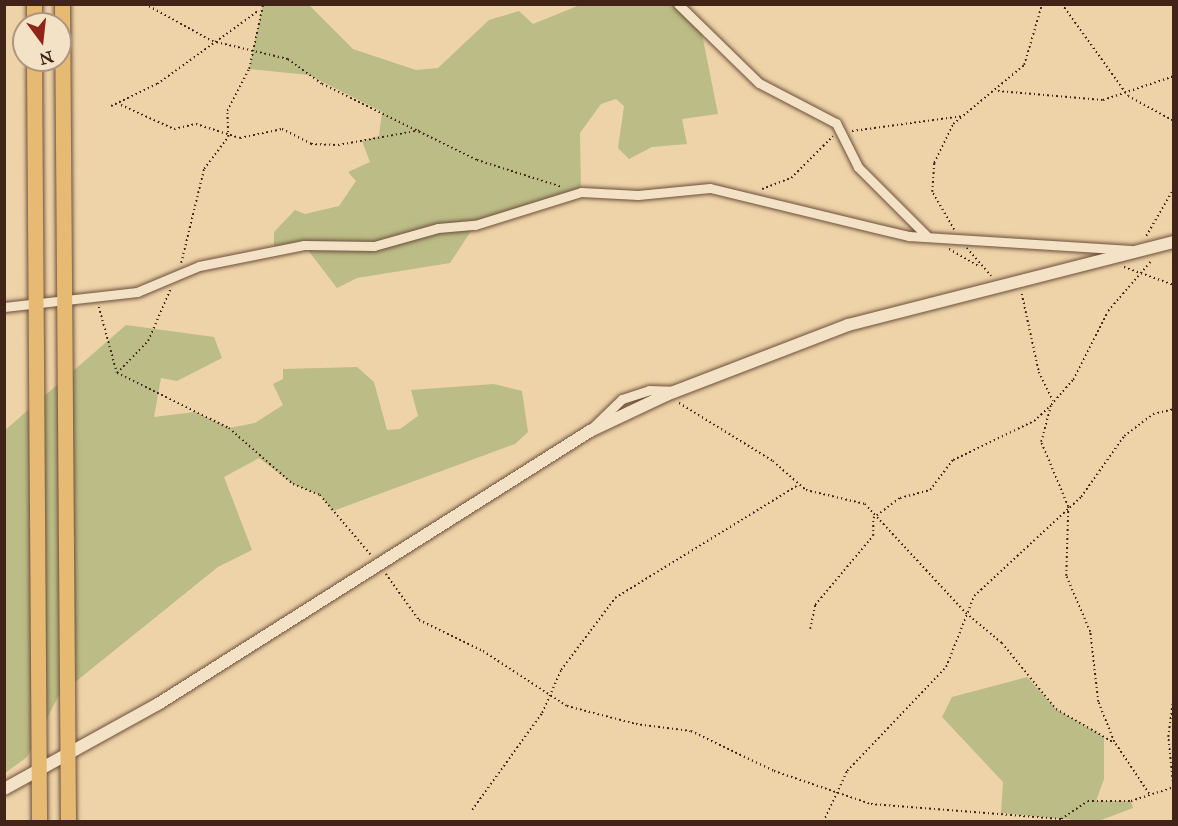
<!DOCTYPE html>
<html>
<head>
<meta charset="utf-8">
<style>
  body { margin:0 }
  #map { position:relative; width:1178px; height:826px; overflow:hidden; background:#eed3a8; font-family:"IM FELL Great Primer",serif }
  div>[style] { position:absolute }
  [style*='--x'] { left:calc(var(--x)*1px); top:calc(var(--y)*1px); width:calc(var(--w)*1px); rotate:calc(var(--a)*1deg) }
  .green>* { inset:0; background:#bbbc86 }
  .path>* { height:1.5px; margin-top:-0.75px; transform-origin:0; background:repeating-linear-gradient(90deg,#412317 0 1.5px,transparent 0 4.5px) }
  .roads { filter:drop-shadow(0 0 2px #6c4f3b) drop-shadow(0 0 2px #6c4f3b) }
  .minor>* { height:9px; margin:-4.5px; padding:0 4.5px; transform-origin:4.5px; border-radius:4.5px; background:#f4e2c6 }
  .tertiary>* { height:12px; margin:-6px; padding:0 6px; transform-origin:6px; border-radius:6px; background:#f4e2c6 }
  .trunk>* { height:15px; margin:-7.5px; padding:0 7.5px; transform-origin:7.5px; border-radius:7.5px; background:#e7ba74 }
  span { translate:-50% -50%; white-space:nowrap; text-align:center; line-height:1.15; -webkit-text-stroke:5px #f4e2c6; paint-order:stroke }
  .frame { position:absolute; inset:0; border:6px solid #412317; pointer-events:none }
  .north { position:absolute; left:12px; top:12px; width:60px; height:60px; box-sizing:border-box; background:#f4e2c6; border:2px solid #ac9680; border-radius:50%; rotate:165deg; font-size:16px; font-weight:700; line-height:24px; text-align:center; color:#412317 }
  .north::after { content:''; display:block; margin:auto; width:21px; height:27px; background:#8f2418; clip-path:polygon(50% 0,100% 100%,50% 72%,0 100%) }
</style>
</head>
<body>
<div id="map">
  <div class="green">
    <i style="clip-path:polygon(263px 5px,309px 5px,353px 49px,416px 70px,438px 68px,489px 20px,519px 11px,533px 24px,580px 5px,678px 5px,701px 29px,718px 114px,682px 119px,687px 144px,652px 147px,629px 159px,618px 148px,624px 106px,616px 99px,601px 104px,580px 133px,581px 192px,475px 225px,450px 263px,357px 278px,337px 288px,304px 245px,274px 250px,274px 232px,295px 210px,305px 214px,339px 206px,356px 181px,348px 172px,370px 162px,362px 141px,379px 136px,382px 112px,309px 75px,249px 69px)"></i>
    <i style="clip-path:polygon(126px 325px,214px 337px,222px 358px,177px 381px,161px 378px,154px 417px,195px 412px,229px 428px,255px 423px,283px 405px,273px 384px,283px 379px,283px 369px,357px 367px,374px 382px,387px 430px,400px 429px,418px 416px,411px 390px,494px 384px,522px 391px,528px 432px,515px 444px,333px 511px,320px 495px,293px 484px,259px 458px,224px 477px,252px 550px,218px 567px,59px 695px,27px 757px,5px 773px,4px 431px)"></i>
    <i style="clip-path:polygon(1027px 677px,1056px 709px,1104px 737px,1104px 779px,1096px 801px,1131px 801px,1133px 808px,1096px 822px,1001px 813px,1003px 782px,942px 717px,952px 697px)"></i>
  </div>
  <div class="path">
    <i style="--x:145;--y:4;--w:77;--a:28.9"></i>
    <i style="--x:212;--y:41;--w:78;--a:13.3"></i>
    <i style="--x:288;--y:59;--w:42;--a:36.3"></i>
    <i style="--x:322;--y:84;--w:173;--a:26.1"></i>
    <i style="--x:477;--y:160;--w:89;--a:17.6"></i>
    <i style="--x:1062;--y:4;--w:113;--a:54.3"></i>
    <i style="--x:1128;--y:96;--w:52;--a:28.5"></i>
    <i style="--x:998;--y:91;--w:105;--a:4.9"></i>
    <i style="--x:1103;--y:100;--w:75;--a:-18.7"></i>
    <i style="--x:121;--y:105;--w:58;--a:24.4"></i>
    <i style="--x:174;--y:129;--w:23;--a:-13"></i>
    <i style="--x:196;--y:124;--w:46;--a:17.7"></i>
    <i style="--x:240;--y:138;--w:43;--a:-12.1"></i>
    <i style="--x:282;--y:129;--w:33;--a:27"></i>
    <i style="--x:311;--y:144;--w:27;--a:2"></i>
    <i style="--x:338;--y:145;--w:84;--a:-10.2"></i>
    <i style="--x:111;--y:106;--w:51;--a:-25.6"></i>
    <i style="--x:157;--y:84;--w:125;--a:-35.9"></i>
    <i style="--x:852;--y:131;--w:112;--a:-7.7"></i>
    <i style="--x:762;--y:189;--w:31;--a:-21"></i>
    <i style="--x:791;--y:178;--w:59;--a:-45"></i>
    <i style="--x:954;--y:230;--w:44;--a:-120.1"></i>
    <i style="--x:932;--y:192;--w:29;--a:-86"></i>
    <i style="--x:934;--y:163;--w:43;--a:-64"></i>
    <i style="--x:953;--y:124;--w:92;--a:-39.7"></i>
    <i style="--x:1024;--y:65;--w:64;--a:-73.6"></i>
    <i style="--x:1146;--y:236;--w:56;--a:-59.7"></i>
    <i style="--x:967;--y:248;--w:37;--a:49"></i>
    <i style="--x:949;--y:249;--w:34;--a:30"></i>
    <i style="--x:181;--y:263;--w:97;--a:-76.3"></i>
    <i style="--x:204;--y:169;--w:40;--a:-53"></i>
    <i style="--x:228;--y:137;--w:26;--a:-92"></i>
    <i style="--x:227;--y:111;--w:47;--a:-62.4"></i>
    <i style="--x:249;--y:69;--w:66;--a:-77.8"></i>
    <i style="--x:1124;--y:267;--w:53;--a:19.8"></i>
    <i style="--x:1022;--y:294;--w:80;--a:77.7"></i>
    <i style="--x:1039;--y:372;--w:32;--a:64"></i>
    <i style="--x:99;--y:307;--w:68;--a:74.7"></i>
    <i style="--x:117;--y:373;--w:125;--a:26.2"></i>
    <i style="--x:229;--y:428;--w:85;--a:41.2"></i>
    <i style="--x:293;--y:484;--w:29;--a:22"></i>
    <i style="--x:320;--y:495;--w:80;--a:49.6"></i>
    <i style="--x:117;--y:373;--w:45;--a:-45.9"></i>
    <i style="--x:148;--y:341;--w:56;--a:-66.7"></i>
    <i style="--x:679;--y:403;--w:110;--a:31.7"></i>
    <i style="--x:773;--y:461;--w:44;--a:41.3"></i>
    <i style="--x:806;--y:490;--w:61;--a:13.3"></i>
    <i style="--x:865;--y:504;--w:149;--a:47.2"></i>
    <i style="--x:966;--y:613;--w:47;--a:39.8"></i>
    <i style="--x:1002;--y:643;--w:85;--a:50.7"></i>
    <i style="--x:1056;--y:709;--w:66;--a:30.1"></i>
    <i style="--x:386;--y:574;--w:57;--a:54.3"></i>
    <i style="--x:419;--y:620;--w:71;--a:25.8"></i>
    <i style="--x:483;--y:651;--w:100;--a:33.2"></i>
    <i style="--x:567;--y:706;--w:71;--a:14.6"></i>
    <i style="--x:636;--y:724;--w:55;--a:7.3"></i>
    <i style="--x:691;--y:731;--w:92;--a:25.7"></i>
    <i style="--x:774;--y:771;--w:102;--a:18.8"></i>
    <i style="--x:871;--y:804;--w:191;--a:4.5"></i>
    <i style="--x:1061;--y:819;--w:32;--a:-34"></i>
    <i style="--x:1088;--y:801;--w:43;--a:0"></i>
    <i style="--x:1131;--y:801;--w:45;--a:-18"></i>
    <i style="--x:810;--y:629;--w:25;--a:-78"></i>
    <i style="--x:815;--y:605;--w:90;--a:-50"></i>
    <i style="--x:873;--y:536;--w:18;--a:-90"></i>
    <i style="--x:873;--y:518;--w:34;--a:-37"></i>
    <i style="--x:900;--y:498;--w:31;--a:-15"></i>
    <i style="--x:930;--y:490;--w:38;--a:-53"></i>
    <i style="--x:953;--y:460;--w:90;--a:-25.7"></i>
    <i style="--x:1034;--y:421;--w:22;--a:-43"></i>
    <i style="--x:1173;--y:786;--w:49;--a:-95.8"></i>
    <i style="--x:1168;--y:737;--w:46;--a:-82.6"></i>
    <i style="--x:1149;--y:794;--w:63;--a:-123.9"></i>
    <i style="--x:1114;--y:742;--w:43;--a:-111.8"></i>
    <i style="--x:1098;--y:702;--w:70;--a:-96.5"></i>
    <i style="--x:1090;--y:632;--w:61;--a:-113.2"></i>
    <i style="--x:1066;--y:576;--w:69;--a:-88.3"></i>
    <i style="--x:1068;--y:507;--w:70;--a:-112.6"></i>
    <i style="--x:1041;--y:442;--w:38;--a:-75"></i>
    <i style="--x:1051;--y:405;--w:33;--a:-49"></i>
    <i style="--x:1073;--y:380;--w:77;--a:-63.1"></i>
    <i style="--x:1108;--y:311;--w:67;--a:-49.2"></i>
    <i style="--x:472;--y:810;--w:120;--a:-54.2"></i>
    <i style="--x:542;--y:713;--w:47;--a:-66.2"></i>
    <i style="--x:561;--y:670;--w:90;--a:-53.1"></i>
    <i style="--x:615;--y:598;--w:215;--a:-31.7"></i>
    <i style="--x:823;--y:822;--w:56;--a:-64.8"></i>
    <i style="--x:847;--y:771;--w:144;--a:-46.4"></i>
    <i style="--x:946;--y:667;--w:76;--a:-68.5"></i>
    <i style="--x:974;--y:596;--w:146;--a:-42.8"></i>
    <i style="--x:1081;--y:497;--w:75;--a:-54.8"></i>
    <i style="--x:1124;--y:436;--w:36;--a:-37"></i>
    <i style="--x:1153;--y:414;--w:22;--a:-13"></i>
  </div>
  <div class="roads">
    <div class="minor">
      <i style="--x:678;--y:4;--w:113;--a:44.3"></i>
      <i style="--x:759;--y:83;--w:87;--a:27.5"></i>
      <i style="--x:836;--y:123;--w:49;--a:63.4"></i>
      <i style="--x:858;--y:167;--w:96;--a:45"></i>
      <i style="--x:4;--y:307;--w:134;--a:-6.4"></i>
      <i style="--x:137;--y:292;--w:67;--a:-22.8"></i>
      <i style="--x:199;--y:266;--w:107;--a:-11.3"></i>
      <i style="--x:304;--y:245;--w:70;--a:0.8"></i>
      <i style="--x:374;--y:246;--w:66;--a:-15.7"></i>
      <i style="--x:438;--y:228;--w:37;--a:-5"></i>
      <i style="--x:475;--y:225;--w:111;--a:-17.3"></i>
      <i style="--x:581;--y:192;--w:57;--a:3"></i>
      <i style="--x:638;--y:195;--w:72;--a:-5.6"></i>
      <i style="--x:710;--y:188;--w:205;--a:13.6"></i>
      <i style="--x:909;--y:236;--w:222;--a:3.6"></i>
      <i style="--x:591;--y:429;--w:43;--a:-44.1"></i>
      <i style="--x:622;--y:399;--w:28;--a:-18"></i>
      <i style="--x:649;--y:390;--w:23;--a:2"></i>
    </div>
    <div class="tertiary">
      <i style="--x:4;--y:789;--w:176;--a:-28.9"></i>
      <i style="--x:158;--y:704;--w:511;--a:-32.29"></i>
      <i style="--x:590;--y:431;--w:84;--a:-25.3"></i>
      <i style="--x:666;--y:395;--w:195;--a:-21"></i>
      <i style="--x:848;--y:325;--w:336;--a:-14.3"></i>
    </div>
    <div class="trunk">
      <i style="--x:34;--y:4;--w:20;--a:90"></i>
      <i style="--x:62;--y:4;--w:818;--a:89.58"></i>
      <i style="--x:34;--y:60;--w:762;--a:89.62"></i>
    </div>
  </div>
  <div class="frame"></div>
  <div class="north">N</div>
</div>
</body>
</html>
